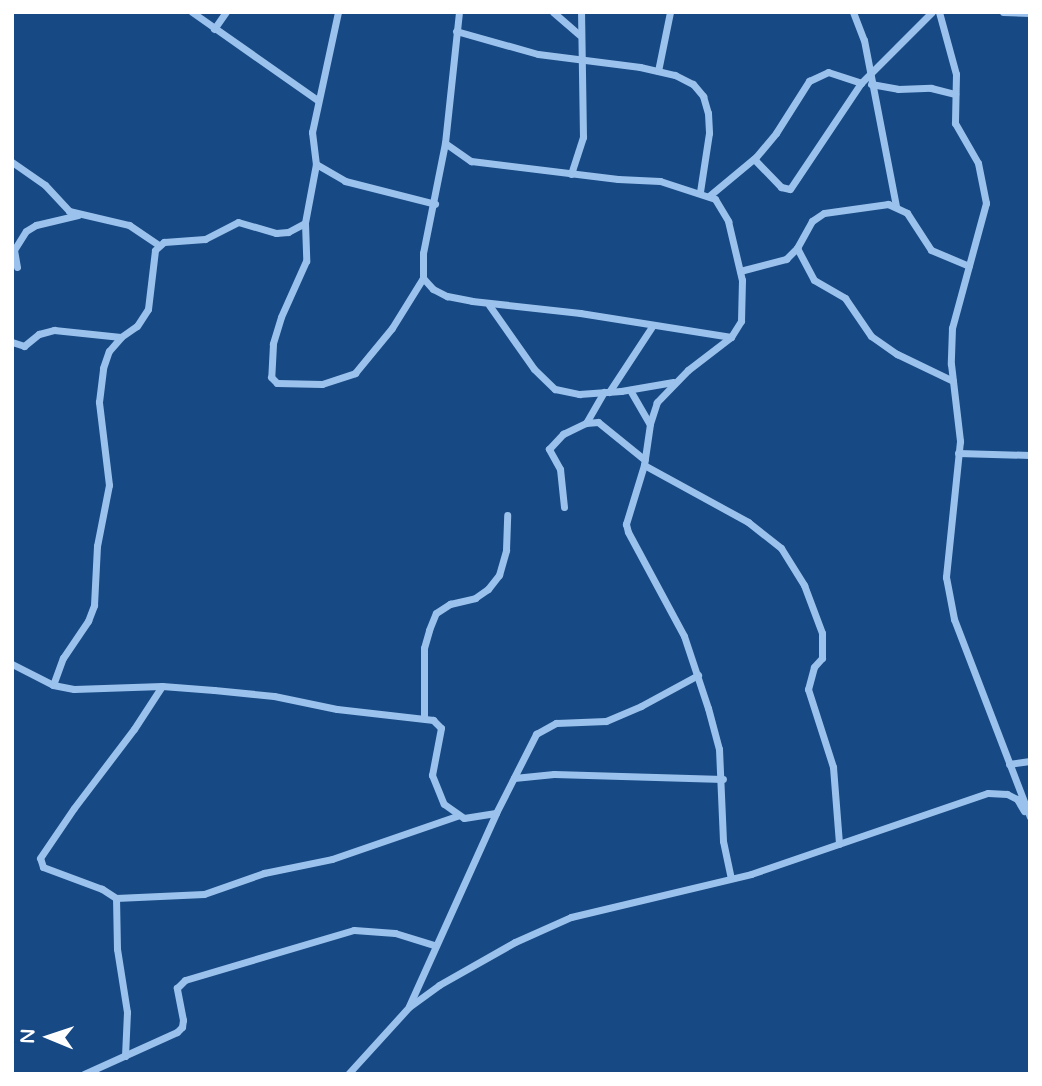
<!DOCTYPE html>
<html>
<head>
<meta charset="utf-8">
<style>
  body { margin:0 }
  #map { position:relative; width:1042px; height:1086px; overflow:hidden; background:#174984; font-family:"Varela Round",sans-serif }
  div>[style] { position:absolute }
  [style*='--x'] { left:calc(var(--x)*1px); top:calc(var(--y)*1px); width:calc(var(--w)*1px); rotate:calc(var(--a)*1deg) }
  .street>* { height:7px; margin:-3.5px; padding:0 3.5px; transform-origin:3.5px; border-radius:3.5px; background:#9bc2ed }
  span { translate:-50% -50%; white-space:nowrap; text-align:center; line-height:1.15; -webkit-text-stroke:5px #174984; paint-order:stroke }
  .frame { position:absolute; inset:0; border:14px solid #fff; pointer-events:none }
  .north { position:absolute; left:14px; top:1002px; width:70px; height:70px; -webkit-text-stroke:5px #174984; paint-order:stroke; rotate:272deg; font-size:19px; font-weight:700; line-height:28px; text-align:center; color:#fff }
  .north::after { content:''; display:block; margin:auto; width:24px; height:32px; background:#fff; clip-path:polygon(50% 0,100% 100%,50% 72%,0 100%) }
</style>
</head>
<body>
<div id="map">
  <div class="street">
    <i style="--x:192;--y:12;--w:153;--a:35.1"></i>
    <i style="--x:338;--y:12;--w:123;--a:102.2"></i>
    <i style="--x:312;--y:132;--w:32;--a:83"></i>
    <i style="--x:316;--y:164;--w:34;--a:30"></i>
    <i style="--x:345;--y:181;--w:93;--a:14.3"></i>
    <i style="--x:459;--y:12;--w:132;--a:96.1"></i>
    <i style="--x:445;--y:143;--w:112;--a:101.3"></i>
    <i style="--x:423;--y:253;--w:25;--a:90"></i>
    <i style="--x:423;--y:278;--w:15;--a:48"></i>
    <i style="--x:433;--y:289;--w:16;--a:27"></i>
    <i style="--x:447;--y:296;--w:25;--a:11"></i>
    <i style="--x:472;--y:301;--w:109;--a:6.3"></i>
    <i style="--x:580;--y:313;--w:153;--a:9"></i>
    <i style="--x:553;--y:12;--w:35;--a:41"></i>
    <i style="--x:853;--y:12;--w:30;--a:69"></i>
    <i style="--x:864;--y:40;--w:169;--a:79.1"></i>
    <i style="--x:939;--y:12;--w:64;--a:74.7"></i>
    <i style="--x:956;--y:74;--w:49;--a:91.2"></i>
    <i style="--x:955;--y:123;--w:46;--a:60.1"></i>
    <i style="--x:978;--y:163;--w:41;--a:78.7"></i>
    <i style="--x:986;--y:203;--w:130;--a:105.2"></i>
    <i style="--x:952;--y:328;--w:36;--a:92"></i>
    <i style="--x:951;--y:364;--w:78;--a:83.3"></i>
    <i style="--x:960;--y:441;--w:137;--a:95.9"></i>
    <i style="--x:946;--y:577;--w:43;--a:79.2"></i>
    <i style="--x:954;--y:619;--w:212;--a:69"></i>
    <i style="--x:1003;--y:12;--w:27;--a:2"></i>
    <i style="--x:214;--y:29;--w:21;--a:-55"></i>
    <i style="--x:456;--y:31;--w:85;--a:15.7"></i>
    <i style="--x:538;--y:54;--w:103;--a:7.3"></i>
    <i style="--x:640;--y:67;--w:36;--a:13"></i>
    <i style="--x:675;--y:75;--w:20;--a:27"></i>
    <i style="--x:693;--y:84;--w:16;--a:50"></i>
    <i style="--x:703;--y:96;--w:18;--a:74"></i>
    <i style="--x:708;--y:113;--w:20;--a:87"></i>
    <i style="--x:709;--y:133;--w:60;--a:98.7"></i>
    <i style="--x:658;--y:71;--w:60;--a:-78.5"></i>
    <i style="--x:871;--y:84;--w:27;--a:10"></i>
    <i style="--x:898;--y:89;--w:33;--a:-2"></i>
    <i style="--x:931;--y:88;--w:25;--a:14"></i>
    <i style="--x:445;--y:143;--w:32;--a:35"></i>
    <i style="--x:471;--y:161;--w:148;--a:7"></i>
    <i style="--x:618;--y:179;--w:42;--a:2.7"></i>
    <i style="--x:660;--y:181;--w:58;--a:18.1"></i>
    <i style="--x:715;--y:199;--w:26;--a:59"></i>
    <i style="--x:728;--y:221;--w:61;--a:76.7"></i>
    <i style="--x:742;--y:280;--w:41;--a:91.4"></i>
    <i style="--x:741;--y:321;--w:19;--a:122"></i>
    <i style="--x:731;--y:337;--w:54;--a:142.5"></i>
    <i style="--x:688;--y:370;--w:45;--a:134.1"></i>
    <i style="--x:657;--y:402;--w:23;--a:108"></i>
    <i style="--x:650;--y:424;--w:41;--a:98.3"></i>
    <i style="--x:644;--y:465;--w:62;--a:107"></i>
    <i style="--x:626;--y:524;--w:8;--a:76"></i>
    <i style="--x:628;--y:532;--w:118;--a:61.7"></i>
    <i style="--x:684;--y:636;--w:76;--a:71.6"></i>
    <i style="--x:708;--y:708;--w:42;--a:75"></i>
    <i style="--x:719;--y:749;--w:92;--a:87.5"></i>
    <i style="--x:723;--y:841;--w:38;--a:78"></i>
    <i style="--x:754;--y:159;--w:39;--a:46"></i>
    <i style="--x:781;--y:187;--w:9;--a:13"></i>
    <i style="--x:790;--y:189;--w:128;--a:-56.2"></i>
    <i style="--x:861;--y:83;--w:100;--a:-45"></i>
    <i style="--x:12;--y:162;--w:40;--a:34.9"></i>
    <i style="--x:45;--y:185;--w:35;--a:47"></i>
    <i style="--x:69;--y:211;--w:62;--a:13.1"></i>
    <i style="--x:129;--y:225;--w:36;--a:34"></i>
    <i style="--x:316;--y:164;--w:60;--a:100.6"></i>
    <i style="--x:305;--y:223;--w:38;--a:88"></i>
    <i style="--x:306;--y:261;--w:61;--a:114.1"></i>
    <i style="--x:281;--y:317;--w:28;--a:107"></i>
    <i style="--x:273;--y:344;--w:33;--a:93"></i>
    <i style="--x:271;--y:377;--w:8;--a:45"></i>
    <i style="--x:277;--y:383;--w:45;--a:1.3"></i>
    <i style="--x:322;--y:384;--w:35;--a:-18"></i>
    <i style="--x:355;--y:373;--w:58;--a:-50.6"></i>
    <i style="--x:392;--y:328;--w:59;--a:-58.2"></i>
    <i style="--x:571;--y:174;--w:39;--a:-72"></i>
    <i style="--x:583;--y:137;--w:125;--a:-90.9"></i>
    <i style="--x:709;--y:196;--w:61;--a:-39.7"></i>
    <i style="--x:756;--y:157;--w:31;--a:-50"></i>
    <i style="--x:776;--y:133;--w:62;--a:-57.6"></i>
    <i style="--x:809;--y:81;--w:21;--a:-25"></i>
    <i style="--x:828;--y:72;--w:35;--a:18"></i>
    <i style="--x:797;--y:248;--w:36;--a:62"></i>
    <i style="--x:814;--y:280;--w:36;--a:30"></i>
    <i style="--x:845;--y:298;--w:46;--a:55.6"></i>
    <i style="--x:871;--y:336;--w:32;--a:35"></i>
    <i style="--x:897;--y:354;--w:62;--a:25.7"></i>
    <i style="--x:17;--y:267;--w:17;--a:-100"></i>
    <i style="--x:14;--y:250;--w:22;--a:-58"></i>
    <i style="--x:26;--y:231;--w:12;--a:-31"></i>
    <i style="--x:36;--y:225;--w:43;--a:-13.4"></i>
    <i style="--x:740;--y:271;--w:48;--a:-14.6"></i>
    <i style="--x:786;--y:259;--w:16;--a:-45"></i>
    <i style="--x:797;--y:248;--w:31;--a:-61"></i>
    <i style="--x:812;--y:221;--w:14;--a:-34"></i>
    <i style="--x:824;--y:213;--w:65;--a:-8"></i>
    <i style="--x:888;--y:204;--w:21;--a:25"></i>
    <i style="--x:907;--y:213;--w:44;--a:57"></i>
    <i style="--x:931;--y:250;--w:41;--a:22.8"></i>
    <i style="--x:489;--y:305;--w:78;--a:54.9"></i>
    <i style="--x:534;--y:369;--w:29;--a:44"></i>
    <i style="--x:555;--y:389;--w:25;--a:12"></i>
    <i style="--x:579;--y:394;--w:42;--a:-4.1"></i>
    <i style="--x:621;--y:391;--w:53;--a:-9.8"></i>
    <i style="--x:12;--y:342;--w:13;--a:18"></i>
    <i style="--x:24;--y:346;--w:19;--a:-39"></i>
    <i style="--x:39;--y:334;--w:16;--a:-15"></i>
    <i style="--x:54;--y:330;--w:67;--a:6"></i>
    <i style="--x:630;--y:390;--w:39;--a:60"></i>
    <i style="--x:609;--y:392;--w:80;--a:-56.7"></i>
    <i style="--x:586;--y:423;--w:36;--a:-60"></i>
    <i style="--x:958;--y:453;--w:72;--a:1.6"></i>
    <i style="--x:644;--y:465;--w:119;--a:28.7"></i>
    <i style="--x:748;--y:522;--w:42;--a:38.2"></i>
    <i style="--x:781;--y:548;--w:44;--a:58.1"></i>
    <i style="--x:804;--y:585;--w:51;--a:69.4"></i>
    <i style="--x:822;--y:633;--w:25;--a:90"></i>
    <i style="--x:822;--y:658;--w:12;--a:132"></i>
    <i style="--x:814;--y:667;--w:23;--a:105"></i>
    <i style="--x:808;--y:689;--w:82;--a:72.2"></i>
    <i style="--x:833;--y:767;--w:77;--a:85.5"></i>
    <i style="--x:564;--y:507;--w:38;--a:-96"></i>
    <i style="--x:560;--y:469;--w:23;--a:-119"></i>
    <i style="--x:549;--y:449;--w:21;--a:-47"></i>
    <i style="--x:563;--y:434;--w:25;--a:-26"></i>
    <i style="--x:586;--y:423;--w:12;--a:-5"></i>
    <i style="--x:598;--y:422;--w:60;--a:39"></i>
    <i style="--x:12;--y:664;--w:46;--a:27.1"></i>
    <i style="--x:53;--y:685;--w:21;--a:11"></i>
    <i style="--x:74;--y:689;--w:88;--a:-2"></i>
    <i style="--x:162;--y:686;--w:52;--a:4.4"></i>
    <i style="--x:214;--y:690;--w:60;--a:5.7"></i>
    <i style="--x:274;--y:696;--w:64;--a:11.7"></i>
    <i style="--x:337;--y:709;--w:97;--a:6.5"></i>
    <i style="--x:433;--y:720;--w:11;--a:45"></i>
    <i style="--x:441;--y:728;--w:48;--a:100.8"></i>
    <i style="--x:432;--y:775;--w:31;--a:68"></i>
    <i style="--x:444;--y:804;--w:24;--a:35"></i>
    <i style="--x:464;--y:818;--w:32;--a:-9"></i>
    <i style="--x:53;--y:685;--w:29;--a:-70"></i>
    <i style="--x:63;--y:658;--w:45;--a:-56"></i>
    <i style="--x:88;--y:621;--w:17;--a:-69"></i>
    <i style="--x:94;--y:605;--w:59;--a:-87.1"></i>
    <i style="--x:97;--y:546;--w:62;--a:-78.9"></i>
    <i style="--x:109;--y:485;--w:84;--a:-96.9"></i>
    <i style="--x:99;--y:402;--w:34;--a:-83"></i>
    <i style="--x:103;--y:368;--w:18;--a:-71"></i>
    <i style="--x:109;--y:351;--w:18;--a:-49"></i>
    <i style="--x:121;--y:337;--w:19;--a:-35"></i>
    <i style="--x:137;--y:326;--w:20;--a:-57"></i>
    <i style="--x:148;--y:309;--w:59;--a:-83.2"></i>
    <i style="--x:155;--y:250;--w:12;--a:-42"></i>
    <i style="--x:164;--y:242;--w:41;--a:-4.2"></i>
    <i style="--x:205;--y:239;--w:37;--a:-27"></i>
    <i style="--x:238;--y:222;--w:40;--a:16"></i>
    <i style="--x:276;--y:233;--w:12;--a:-5"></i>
    <i style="--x:288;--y:232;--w:19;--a:-28"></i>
    <i style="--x:424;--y:718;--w:70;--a:-90"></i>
    <i style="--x:424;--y:648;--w:19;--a:-74"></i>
    <i style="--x:429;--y:630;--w:18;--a:-68"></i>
    <i style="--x:436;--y:613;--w:17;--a:-33"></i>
    <i style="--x:450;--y:604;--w:26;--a:-13"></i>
    <i style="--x:475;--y:598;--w:16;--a:-35"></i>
    <i style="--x:488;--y:589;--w:18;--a:-52"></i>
    <i style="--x:499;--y:575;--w:26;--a:-74"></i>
    <i style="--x:506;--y:550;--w:35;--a:-88"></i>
    <i style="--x:1009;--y:764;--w:21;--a:-8"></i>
    <i style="--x:514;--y:778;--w:40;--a:-5.7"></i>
    <i style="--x:554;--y:774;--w:169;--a:1.7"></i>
    <i style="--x:116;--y:898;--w:88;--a:-2.6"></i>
    <i style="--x:204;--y:894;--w:64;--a:-19.3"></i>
    <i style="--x:264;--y:873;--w:69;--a:-11.6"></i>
    <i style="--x:332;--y:859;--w:132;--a:-19"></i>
    <i style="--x:409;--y:1006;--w:212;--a:-65.7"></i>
    <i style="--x:496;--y:813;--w:89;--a:-63.1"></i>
    <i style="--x:536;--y:734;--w:23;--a:-29"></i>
    <i style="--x:556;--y:723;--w:50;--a:-2.3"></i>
    <i style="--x:606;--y:721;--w:38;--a:-23"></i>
    <i style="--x:641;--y:706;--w:65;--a:-28.5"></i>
    <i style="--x:125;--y:1056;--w:44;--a:-87.4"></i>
    <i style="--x:127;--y:1012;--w:64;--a:-99"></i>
    <i style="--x:117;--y:949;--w:51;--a:-91.1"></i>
    <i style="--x:116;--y:898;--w:17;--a:-147"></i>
    <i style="--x:102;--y:889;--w:63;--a:-159.6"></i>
    <i style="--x:43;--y:867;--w:9;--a:-108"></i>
    <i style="--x:40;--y:858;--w:60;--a:-55.8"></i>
    <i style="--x:74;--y:808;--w:99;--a:-52.8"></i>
    <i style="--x:134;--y:729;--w:51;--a:-56.9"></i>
    <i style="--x:84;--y:1074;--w:102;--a:-24.3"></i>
    <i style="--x:177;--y:1032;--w:7;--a:-45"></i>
    <i style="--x:182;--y:1027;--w:7;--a:-82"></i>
    <i style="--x:183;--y:1020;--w:33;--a:-101"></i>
    <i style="--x:177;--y:988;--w:11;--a:-45"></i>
    <i style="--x:185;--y:980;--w:176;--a:-16.5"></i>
    <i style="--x:354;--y:930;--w:41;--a:4.2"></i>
    <i style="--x:395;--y:933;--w:41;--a:17.1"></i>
    <i style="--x:348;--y:1074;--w:91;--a:-47.7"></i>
    <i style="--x:409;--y:1007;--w:37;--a:-36"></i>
    <i style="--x:439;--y:985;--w:87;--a:-29.5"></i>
    <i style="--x:515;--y:942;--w:61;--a:-24.1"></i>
    <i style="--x:571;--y:917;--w:185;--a:-13.4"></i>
    <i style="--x:751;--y:874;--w:250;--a:-18.9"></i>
    <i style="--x:988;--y:793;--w:19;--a:3"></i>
    <i style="--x:1007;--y:794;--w:11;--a:27"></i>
    <i style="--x:1017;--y:799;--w:14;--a:60"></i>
  </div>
  <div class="frame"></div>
  <div class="north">N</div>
</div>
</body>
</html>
